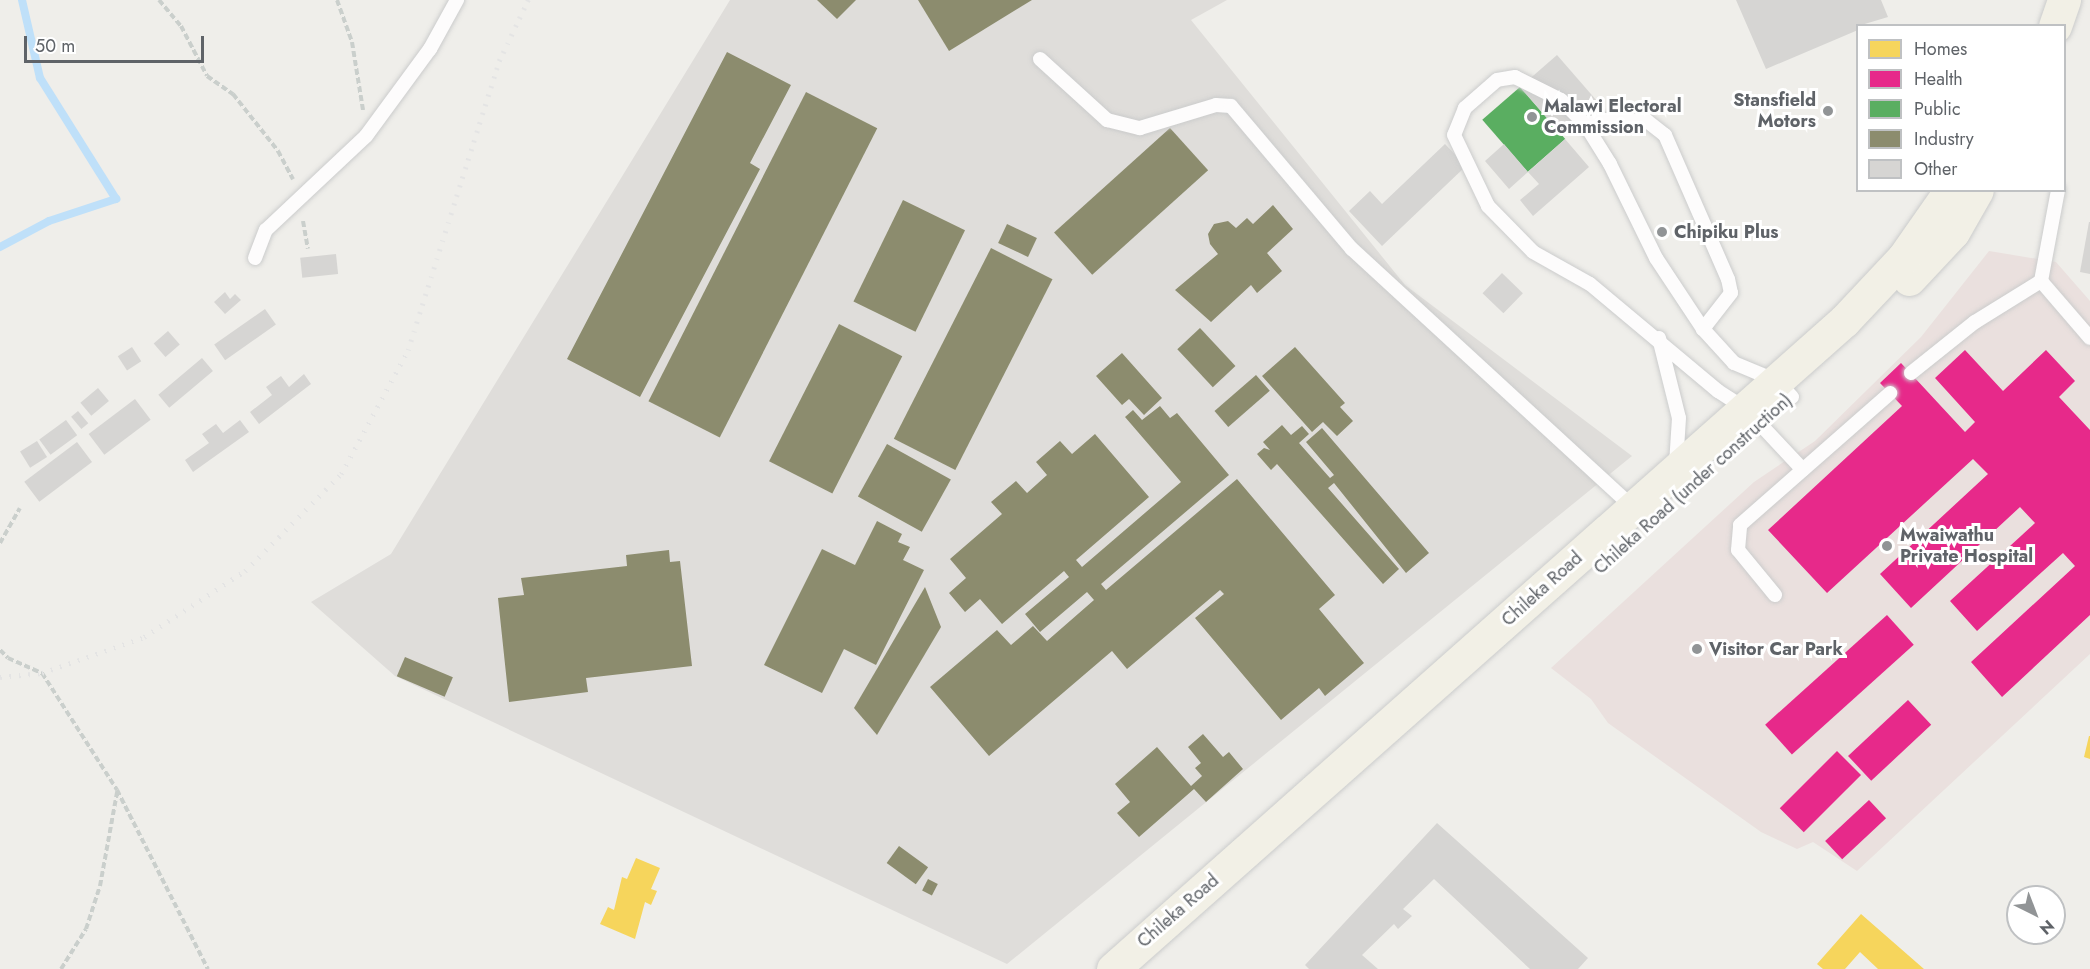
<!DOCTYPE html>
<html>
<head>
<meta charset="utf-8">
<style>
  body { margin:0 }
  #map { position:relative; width:2090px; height:969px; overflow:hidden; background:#efeeea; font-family:Jost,sans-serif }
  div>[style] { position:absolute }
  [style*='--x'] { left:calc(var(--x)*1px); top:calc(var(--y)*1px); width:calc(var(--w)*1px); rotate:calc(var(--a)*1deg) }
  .industrial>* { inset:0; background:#dfddda }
  .medical>* { inset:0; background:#eae0de }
  .homes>* { inset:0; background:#f6d55c }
  .health>* { inset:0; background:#e7298a; transform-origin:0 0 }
  .public>* { inset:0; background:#5aae61; transform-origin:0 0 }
  .industry>* { inset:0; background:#8c8c6e; transform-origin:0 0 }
  .stream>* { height:8px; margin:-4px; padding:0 4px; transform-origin:4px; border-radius:4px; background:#bfe0f9 }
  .building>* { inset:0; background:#d6d5d3; transform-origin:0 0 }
  .path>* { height:4px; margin-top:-2px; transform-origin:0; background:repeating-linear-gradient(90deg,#cacfcc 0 6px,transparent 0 9px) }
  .roads { filter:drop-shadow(0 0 2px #cbcccc) drop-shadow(0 0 2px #cbcccc) }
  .service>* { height:14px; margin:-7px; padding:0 7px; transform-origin:7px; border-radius:7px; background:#fdfcfc }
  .trunk>* { height:33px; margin:-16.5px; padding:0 16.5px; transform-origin:16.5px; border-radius:16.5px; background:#f2f0e6 }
  .rail>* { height:4.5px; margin-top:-2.25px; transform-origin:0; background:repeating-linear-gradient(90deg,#e4e4e4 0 1.5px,transparent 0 9.5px) }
  .dots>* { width:16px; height:16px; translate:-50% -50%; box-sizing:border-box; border:3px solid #fff; border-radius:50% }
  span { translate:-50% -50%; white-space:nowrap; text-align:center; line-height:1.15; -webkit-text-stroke:6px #fff; paint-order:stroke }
  .poi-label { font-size:18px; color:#5f6368; font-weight:700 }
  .right { translate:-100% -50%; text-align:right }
  .left { translate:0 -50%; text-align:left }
  .street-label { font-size:18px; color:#5f6368 }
  .legend { position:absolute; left:1856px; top:24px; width:210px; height:168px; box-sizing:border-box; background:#fff; border:2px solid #bfc1c3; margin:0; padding:8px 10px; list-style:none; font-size:18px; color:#5f6368 }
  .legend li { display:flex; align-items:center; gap:12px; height:30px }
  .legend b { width:30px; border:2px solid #bfc1c3 }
  .north { position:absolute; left:2006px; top:885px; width:60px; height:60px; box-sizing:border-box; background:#fff; border:2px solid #bfc1c3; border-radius:50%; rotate:138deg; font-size:16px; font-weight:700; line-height:24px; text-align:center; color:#5f6368 }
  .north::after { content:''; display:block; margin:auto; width:21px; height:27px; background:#919496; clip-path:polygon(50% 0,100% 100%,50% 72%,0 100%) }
  .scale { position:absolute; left:24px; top:36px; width:180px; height:27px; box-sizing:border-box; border:3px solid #5f6368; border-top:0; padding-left:8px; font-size:18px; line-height:21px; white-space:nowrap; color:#5f6368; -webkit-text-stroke:4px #fff; paint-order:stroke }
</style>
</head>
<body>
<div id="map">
  <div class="industrial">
    <i style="clip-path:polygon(730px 0,1227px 0,1191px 20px,1405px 285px,1632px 456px,1007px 964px,395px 676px,311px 602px,391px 554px)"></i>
  </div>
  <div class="medical">
    <i style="clip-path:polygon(1989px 251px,2056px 262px,2090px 301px,2090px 654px,1857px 871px,1813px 842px,1797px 849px,1761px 832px,1608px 723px,1591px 699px,1551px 668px,1754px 482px,1815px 441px,1921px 337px)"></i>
  </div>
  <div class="homes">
    <i style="clip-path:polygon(2089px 736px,2090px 736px,2090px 759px,2084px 757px)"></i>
    <i style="clip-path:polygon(636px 858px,660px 868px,651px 889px,657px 891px,651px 905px,645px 902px,635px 939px,600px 924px,608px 907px,614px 910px,622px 877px,627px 879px)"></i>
    <i style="clip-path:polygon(1861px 914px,1924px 969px,1878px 969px,1860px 952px,1845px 969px,1823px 969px,1817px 964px)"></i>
  </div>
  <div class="health">
    <i style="clip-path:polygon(1965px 350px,2003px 391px,2046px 350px,2075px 381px,2059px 397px,2090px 430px,2090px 615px,2002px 697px,1971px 662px,2075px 566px,2063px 553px,1977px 631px,1950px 601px,2035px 523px,2020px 507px,1911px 608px,1880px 574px,1988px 474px,1973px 459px,1827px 593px,1768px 530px,1902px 406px,1880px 383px,1901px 363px,1965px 432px,1975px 422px,1935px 378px)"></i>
    <i style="left:1887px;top:615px;width:40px;height:164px;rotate:48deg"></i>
    <i style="left:1908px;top:700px;width:34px;height:82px;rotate:47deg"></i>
    <i style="left:1837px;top:751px;width:34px;height:81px;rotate:45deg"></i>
    <i style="left:1869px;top:800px;width:25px;height:60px;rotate:47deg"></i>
  </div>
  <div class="public">
    <i style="left:1520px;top:87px;width:69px;height:50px;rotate:49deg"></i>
  </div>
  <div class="industry">
    <i style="clip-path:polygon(817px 0,856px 0,837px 19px)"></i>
    <i style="clip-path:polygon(918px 0,1032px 0,949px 51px)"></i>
    <i style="clip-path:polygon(727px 52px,791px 85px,750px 163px,760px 169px,640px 397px,567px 359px)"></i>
    <i style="left:806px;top:92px;width:80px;height:347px;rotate:27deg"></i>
    <i style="left:1170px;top:128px;width:57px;height:156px;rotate:48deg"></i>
    <i style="left:903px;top:200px;width:69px;height:113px;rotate:26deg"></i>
    <i style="clip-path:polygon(1273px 205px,1293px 229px,1267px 253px,1282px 271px,1257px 293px,1251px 285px,1211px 322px,1175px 290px,1218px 254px,1210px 244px,1208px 234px,1214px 224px,1228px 221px,1236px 228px,1247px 218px,1253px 224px)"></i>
    <i style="left:1007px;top:224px;width:33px;height:21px;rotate:25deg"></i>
    <i style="left:991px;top:248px;width:69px;height:214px;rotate:27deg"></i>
    <i style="left:839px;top:324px;width:71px;height:154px;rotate:27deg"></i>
    <i style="left:1200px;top:328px;width:52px;height:31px;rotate:47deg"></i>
    <i style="clip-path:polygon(1295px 347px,1345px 403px,1340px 407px,1353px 421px,1337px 436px,1323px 422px,1312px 432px,1262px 376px)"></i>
    <i style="clip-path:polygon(1122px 353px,1162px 398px,1144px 415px,1129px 399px,1122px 405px,1096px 376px)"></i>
    <i style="left:1256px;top:375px;width:21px;height:55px;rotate:49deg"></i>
    <i style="clip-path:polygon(1160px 406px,1170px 418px,1177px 413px,1229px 475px,1101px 584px,1106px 590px,1237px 479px,1335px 595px,1319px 609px,1364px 663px,1325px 696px,1319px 688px,1281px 720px,1195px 618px,1224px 594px,1220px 590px,1127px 669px,1112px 651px,989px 756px,930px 687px,997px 630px,1011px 645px,1033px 626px,1047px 641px,1094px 600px,1087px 592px,1040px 632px,1025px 614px,1069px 577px,1064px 571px,1002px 624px,980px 599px,965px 612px,949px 593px,966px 578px,950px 559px,1002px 514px,991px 502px,1016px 481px,1027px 493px,1047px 475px,1036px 462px,1060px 441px,1072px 454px,1095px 434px,1149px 497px,1076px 560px,1082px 567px,1181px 482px,1125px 417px,1133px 410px,1142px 420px)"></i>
    <i style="clip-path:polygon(1282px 425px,1291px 435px,1302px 426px,1309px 434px,1299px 443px,1330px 478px,1334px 475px,1306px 442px,1322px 428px,1429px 553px,1406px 573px,1334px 483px,1328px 488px,1399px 569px,1383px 584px,1277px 464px,1271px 470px,1257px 454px,1264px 448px,1270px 450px,1263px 442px)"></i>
    <i style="left:887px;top:444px;width:73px;height:60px;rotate:29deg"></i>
    <i style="clip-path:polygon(877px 521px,902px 534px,898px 542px,910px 547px,903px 560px,924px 570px,876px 665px,844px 649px,822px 693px,764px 665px,822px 549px,855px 565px)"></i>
    <i style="clip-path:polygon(669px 550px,670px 562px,680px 561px,692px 666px,586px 678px,588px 692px,509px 702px,498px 598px,524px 595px,521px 578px,627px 566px,626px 555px)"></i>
    <i style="clip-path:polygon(925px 587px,941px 627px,877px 735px,854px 708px)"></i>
    <i style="left:405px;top:657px;width:52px;height:21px;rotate:23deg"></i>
    <i style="clip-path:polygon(1203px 734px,1223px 757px,1229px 752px,1243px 769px,1206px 802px,1194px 789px,1139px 837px,1117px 813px,1130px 802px,1115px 784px,1157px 747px,1191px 786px,1202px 776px,1195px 768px,1201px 763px,1188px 747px)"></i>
    <i style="left:899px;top:846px;width:36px;height:21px;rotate:36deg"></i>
    <i style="left:928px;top:879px;width:11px;height:13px;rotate:27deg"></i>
  </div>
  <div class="stream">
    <i style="--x:0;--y:247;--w:55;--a:-28"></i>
    <i style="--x:49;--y:221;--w:71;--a:-18.2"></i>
    <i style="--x:116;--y:199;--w:143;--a:-122.1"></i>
    <i style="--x:40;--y:78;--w:80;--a:-103"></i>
  </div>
  <div class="building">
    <i style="clip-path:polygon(1736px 0,1881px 0,1888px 17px,1858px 26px,1858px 30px,1766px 69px)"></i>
    <i style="left:1557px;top:55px;width:60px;height:49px;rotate:49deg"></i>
    <i style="clip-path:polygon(1565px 139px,1589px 167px,1533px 216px,1520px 200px,1539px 184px,1528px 172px,1509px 189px,1485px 161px,1504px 144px,1528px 172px)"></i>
    <i style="clip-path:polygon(1445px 144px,1466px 166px,1382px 246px,1349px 211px,1370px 191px,1382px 204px)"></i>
    <i style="clip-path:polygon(2089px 222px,2090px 222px,2090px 274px,2080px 272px)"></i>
    <i style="left:336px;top:254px;width:20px;height:36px;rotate:84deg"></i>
    <i style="left:1502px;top:273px;width:29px;height:28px;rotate:44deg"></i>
    <i style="clip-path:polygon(225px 292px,230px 299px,235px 294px,241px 300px,225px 314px,214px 302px)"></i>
    <i style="left:265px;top:309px;width:19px;height:62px;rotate:55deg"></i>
    <i style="left:168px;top:331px;width:18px;height:19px;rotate:49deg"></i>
    <i style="left:132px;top:347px;width:17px;height:17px;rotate:57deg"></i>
    <i style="left:202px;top:358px;width:17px;height:57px;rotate:50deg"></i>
    <i style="clip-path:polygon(304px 374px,311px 384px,259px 424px,250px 412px,272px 395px,266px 387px,281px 376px,289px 387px)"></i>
    <i style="left:98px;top:388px;width:17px;height:23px;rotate:50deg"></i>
    <i style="left:135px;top:399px;width:26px;height:58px;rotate:53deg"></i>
    <i style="left:78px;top:411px;width:16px;height:9px;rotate:50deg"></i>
    <i style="left:66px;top:420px;width:19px;height:33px;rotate:54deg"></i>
    <i style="clip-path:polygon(240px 420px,249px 432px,193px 472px,185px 460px,209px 443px,202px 434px,216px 424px,223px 433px)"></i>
    <i style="left:37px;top:441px;width:19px;height:20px;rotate:58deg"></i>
    <i style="left:77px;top:442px;width:25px;height:66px;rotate:53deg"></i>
    <i style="clip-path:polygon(1437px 823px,1588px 958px,1578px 969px,1530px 969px,1434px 879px,1403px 909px,1412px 916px,1398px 929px,1394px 924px,1362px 955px,1378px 969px,1309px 969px,1305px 965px)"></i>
  </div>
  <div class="path">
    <i style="--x:159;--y:0;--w:34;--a:50"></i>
    <i style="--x:181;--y:26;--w:56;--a:62.5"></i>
    <i style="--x:207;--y:76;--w:32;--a:35"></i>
    <i style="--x:233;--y:94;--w:73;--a:51.7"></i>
    <i style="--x:278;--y:151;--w:32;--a:62"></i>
    <i style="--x:337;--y:0;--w:45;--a:70.3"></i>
    <i style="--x:352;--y:42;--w:69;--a:80.8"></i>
    <i style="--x:303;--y:221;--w:28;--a:80"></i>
    <i style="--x:0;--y:543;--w:40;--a:-60.3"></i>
    <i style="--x:0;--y:650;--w:11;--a:45"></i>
    <i style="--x:8;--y:658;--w:37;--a:24"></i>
    <i style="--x:42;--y:673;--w:139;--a:57.3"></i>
    <i style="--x:117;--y:790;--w:201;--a:63.1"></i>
    <i style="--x:61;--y:969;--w:47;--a:-58"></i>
    <i style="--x:86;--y:929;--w:45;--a:-72"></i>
    <i style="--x:100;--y:886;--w:96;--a:-79.7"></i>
  </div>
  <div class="roads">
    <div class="service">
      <i style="--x:1040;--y:59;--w:91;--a:42.3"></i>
      <i style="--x:1107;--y:120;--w:34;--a:14"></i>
      <i style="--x:1140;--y:128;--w:79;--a:-16.8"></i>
      <i style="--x:1216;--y:105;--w:15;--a:4"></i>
      <i style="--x:1231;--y:106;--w:187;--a:49.8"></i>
      <i style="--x:1352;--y:249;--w:383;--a:42.6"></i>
      <i style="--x:1585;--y:124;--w:21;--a:-11"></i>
      <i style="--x:1606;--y:120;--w:41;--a:1.4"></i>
      <i style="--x:1647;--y:121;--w:23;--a:38"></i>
      <i style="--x:1665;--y:135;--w:157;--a:66.4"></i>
      <i style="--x:1728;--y:279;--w:14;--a:78"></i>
      <i style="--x:1731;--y:293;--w:46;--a:127.9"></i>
      <i style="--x:255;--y:258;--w:30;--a:-69"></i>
      <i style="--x:266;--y:230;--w:137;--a:-43.2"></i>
      <i style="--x:366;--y:136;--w:108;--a:-53.7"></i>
      <i style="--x:430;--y:49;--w:56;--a:-61.1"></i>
      <i style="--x:2041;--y:281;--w:75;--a:49.3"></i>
      <i style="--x:1659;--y:338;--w:82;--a:76"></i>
      <i style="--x:1679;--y:418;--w:46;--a:93.7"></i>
      <i style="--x:1911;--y:373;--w:82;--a:-38.6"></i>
      <i style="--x:1975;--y:322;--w:78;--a:-31.8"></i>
      <i style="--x:2041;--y:281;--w:93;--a:-79.4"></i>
      <i style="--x:1792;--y:397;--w:22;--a:-133"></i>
      <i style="--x:1777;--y:381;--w:47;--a:-157.3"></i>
      <i style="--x:1734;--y:363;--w:46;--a:-132.4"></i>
      <i style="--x:1703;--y:329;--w:85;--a:-123.5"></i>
      <i style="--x:1656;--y:258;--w:105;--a:-116.1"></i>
      <i style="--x:1610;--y:164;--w:47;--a:-122"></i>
      <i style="--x:1585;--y:124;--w:34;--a:-135"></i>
      <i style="--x:1561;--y:100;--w:51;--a:-153.4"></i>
      <i style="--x:1515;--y:77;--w:18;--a:171"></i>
      <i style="--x:1497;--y:80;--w:43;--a:138.8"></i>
      <i style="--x:1465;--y:108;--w:29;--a:112"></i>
      <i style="--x:1454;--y:135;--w:79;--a:64.4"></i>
      <i style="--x:1488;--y:206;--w:64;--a:45.6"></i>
      <i style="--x:1533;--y:252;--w:65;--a:29.3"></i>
      <i style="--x:1590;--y:284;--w:167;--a:39.9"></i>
      <i style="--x:1718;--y:391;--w:33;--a:33"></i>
      <i style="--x:1746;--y:409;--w:83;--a:46.9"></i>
      <i style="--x:1775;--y:595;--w:58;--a:-129.4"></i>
      <i style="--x:1738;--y:550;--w:25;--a:-85"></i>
      <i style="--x:1740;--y:525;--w:200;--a:-41.3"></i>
    </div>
    <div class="trunk">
      <i style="--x:2055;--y:26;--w:28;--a:-71"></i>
      <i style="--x:1909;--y:279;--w:64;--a:-46.9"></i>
      <i style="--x:1953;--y:232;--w:48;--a:-60.3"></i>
      <i style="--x:1113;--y:969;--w:977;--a:-41.56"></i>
      <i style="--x:1844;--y:321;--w:88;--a:-46.8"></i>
      <i style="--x:1904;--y:257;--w:82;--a:-55"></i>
    </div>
  </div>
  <div class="rail">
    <i style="--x:0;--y:677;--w:42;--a:-5.4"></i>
    <i style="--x:42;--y:673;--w:108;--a:-19.4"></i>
    <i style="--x:144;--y:637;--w:121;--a:-33.2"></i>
    <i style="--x:245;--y:571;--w:136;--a:-45.3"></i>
    <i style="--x:341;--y:474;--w:141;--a:-61.6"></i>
    <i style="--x:408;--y:350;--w:303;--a:-72.5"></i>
    <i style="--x:499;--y:61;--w:68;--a:-64.6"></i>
  </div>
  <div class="dots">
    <i style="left:1828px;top:111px;background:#919496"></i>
    <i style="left:1532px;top:117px;background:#919496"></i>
    <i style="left:1662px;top:232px;background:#919496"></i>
    <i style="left:1887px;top:546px;background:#919496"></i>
    <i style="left:1697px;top:649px;background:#919496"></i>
  </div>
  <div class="poi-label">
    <span class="right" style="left:1816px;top:111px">Stansfield<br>Motors</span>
    <span class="left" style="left:1544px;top:117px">Malawi Electoral<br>Commission</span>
    <span class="left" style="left:1674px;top:232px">Chipiku Plus</span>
    <span class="left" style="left:1900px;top:546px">Mwaiwathu<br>Private Hospital</span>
    <span class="left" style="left:1709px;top:649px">Visitor Car Park</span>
  </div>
  <div class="street-label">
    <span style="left:1693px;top:484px;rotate:-42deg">Chileka Road (under construction)</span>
    <span style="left:1542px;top:589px;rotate:-42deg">Chileka Road</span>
    <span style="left:1178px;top:911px;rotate:-41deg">Chileka Road</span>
  </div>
  <ul class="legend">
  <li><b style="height:16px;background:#f6d55c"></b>Homes</li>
  <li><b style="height:16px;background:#e7298a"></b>Health</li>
  <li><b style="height:16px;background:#5aae61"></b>Public</li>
  <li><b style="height:16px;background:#8c8c6e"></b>Industry</li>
  <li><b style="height:16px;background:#d6d5d3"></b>Other</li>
  </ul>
  <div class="north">N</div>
  <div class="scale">50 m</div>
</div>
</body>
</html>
